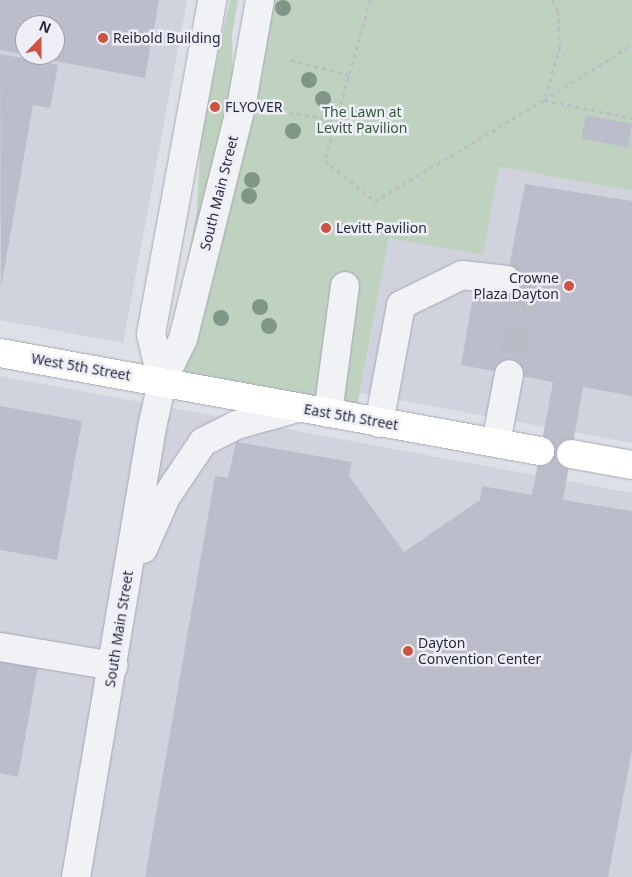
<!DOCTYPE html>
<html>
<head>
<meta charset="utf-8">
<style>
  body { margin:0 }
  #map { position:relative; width:632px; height:877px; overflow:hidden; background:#dee0e8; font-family:"Noto Sans",sans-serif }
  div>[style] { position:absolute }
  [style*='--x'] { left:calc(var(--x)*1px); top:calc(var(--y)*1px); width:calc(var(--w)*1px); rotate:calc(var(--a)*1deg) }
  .built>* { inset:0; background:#d0d2dd }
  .green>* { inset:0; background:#bfd2c0 }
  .building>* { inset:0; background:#bcbdcb; transform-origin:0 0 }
  .minor-tunnel>* { height:28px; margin-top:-14px; transform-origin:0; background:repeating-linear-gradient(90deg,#b9bcc6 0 28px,transparent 0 42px) }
  .path>* { height:3px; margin-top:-1.5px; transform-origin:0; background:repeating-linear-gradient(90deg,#bcbec6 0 4px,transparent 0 8px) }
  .roads { filter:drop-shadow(0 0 1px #a7a9b5) drop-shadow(0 0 1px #a7a9b5) }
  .minor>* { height:28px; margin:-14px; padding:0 14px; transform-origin:14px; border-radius:14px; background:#f1f2f6 }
  .major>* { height:28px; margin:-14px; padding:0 14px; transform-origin:14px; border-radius:14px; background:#fff }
  .trees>* { width:16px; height:16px; margin:-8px; border-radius:50%; background:#809787 }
  .dots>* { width:14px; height:14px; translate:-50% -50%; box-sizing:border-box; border:2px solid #eeeff6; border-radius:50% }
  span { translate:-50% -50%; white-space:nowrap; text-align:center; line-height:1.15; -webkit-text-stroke:5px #eeeff6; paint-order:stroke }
  .poi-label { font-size:14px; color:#272a3f }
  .left { translate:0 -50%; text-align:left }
  .right { translate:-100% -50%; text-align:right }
  .park-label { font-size:14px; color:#345b38 }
  .street-label { font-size:14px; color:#272a3f }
  .north { position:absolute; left:15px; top:15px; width:50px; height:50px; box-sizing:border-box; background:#eeeff6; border:1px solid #9ea0ad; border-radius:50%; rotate:22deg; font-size:14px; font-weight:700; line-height:20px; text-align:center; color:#272a3f }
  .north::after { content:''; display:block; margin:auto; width:18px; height:22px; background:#d05241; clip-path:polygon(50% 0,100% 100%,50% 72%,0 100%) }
</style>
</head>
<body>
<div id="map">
  <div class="built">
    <i style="clip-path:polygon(evenodd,0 0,187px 0,123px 343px,0 320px,0 0,25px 25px,55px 25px,55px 55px,25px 55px,25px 25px)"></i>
    <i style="clip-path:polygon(499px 167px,632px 191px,632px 443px,360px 393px,389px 238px)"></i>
    <i style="clip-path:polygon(0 376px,632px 493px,632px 877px,0 877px)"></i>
  </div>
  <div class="green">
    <i style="clip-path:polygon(230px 0,238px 0,232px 34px,233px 81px,182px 291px,197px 210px,201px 130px)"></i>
    <i style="clip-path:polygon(260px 0,632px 0,632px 191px,499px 167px,483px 255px,389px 238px,355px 418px,162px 382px)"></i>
  </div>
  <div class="building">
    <i style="clip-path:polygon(0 0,159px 0,145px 78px,29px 56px,55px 55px,55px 25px,25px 25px,25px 55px,0 50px)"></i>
    <i style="clip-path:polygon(0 54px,58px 65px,50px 108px,33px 105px,1px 288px)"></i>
    <i style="left:586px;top:115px;width:47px;height:24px;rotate:11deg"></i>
    <i style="clip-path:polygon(525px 184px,632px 201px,632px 396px,583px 387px,563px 500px,632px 511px,632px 750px,608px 877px,145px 877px,215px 476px,228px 478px,236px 442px,352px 462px,349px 476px,404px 552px,480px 500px,482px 486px,532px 495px,553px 382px,461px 365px,474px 291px,504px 294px)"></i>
    <i style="clip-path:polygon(0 406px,82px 421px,57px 560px,0 550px)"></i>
    <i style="clip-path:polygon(0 659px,38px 666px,18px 777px,0 773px)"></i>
  </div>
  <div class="minor-tunnel">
    <i style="--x:507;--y:280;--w:19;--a:12"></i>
    <i style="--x:526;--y:284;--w:92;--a:100.7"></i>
  </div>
  <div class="path">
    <i style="--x:370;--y:0;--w:167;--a:105.6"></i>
    <i style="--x:325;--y:161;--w:64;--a:38.7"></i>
    <i style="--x:375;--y:201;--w:197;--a:-30.9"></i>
    <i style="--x:544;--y:100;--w:90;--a:11.6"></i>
    <i style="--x:552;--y:0;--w:13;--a:61"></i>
    <i style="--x:558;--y:11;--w:36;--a:87"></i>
    <i style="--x:560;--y:47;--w:55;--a:106.8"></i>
    <i style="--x:544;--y:100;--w:104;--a:-32"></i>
    <i style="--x:291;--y:60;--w:60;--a:14.5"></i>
    <i style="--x:281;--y:111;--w:56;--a:9.3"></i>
  </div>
  <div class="roads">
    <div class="minor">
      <i style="--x:162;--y:382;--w:49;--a:-102.9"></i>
      <i style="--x:151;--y:334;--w:340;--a:-79.6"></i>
      <i style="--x:328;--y:413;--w:128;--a:-82.4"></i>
      <i style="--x:379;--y:423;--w:120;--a:-79.4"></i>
      <i style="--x:401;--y:305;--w:68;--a:-26.2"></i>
      <i style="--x:462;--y:275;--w:45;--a:6.3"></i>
      <i style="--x:496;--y:443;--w:70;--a:-79.3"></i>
      <i style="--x:143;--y:549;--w:57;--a:-66.1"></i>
      <i style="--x:166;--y:497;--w:66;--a:-56.1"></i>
      <i style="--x:203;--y:442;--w:37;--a:-27"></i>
      <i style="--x:236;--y:425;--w:64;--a:-15.3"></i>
      <i style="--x:0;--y:647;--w:115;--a:9.5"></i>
      <i style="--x:76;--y:877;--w:460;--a:-80.4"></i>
      <i style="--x:153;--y:423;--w:42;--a:-77.6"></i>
      <i style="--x:162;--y:382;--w:48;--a:-64"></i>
      <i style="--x:183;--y:339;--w:244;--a:-76"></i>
      <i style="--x:242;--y:102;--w:104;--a:-80"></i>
    </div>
    <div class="major">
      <i style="--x:0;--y:353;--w:549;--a:10.29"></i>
      <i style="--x:571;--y:454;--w:62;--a:10.2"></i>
    </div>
  </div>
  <div class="trees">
    <i style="left:283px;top:8px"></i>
    <i style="left:309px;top:80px"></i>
    <i style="left:323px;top:99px"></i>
    <i style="left:293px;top:131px"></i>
    <i style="left:252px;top:180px"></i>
    <i style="left:249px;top:196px"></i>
    <i style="left:260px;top:307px"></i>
    <i style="left:221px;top:318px"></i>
    <i style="left:269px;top:326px"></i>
  </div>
  <div class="dots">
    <i style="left:103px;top:38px;background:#d05241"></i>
    <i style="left:215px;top:107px;background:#d05241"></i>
    <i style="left:326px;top:228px;background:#d05241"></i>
    <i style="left:569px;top:286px;background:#d05241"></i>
    <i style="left:408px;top:651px;background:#d05241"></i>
  </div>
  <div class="poi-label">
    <span class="left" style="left:113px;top:38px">Reibold Building</span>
    <span class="left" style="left:225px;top:107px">FLYOVER</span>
    <span class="left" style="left:336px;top:228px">Levitt Pavilion</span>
    <span class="right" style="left:559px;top:286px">Crowne<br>Plaza Dayton</span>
    <span class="left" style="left:418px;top:651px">Dayton<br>Convention Center</span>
  </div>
  <div class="park-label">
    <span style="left:362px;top:120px">The Lawn at<br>Levitt Pavilion</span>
  </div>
  <div class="street-label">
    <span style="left:219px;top:193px;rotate:-76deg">South Main Street</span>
    <span style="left:81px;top:367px;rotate:10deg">West 5th Street</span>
    <span style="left:351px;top:417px;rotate:10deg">East 5th Street</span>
    <span style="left:119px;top:629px;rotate:-81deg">South Main Street</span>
  </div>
  <div class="north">N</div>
</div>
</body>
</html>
